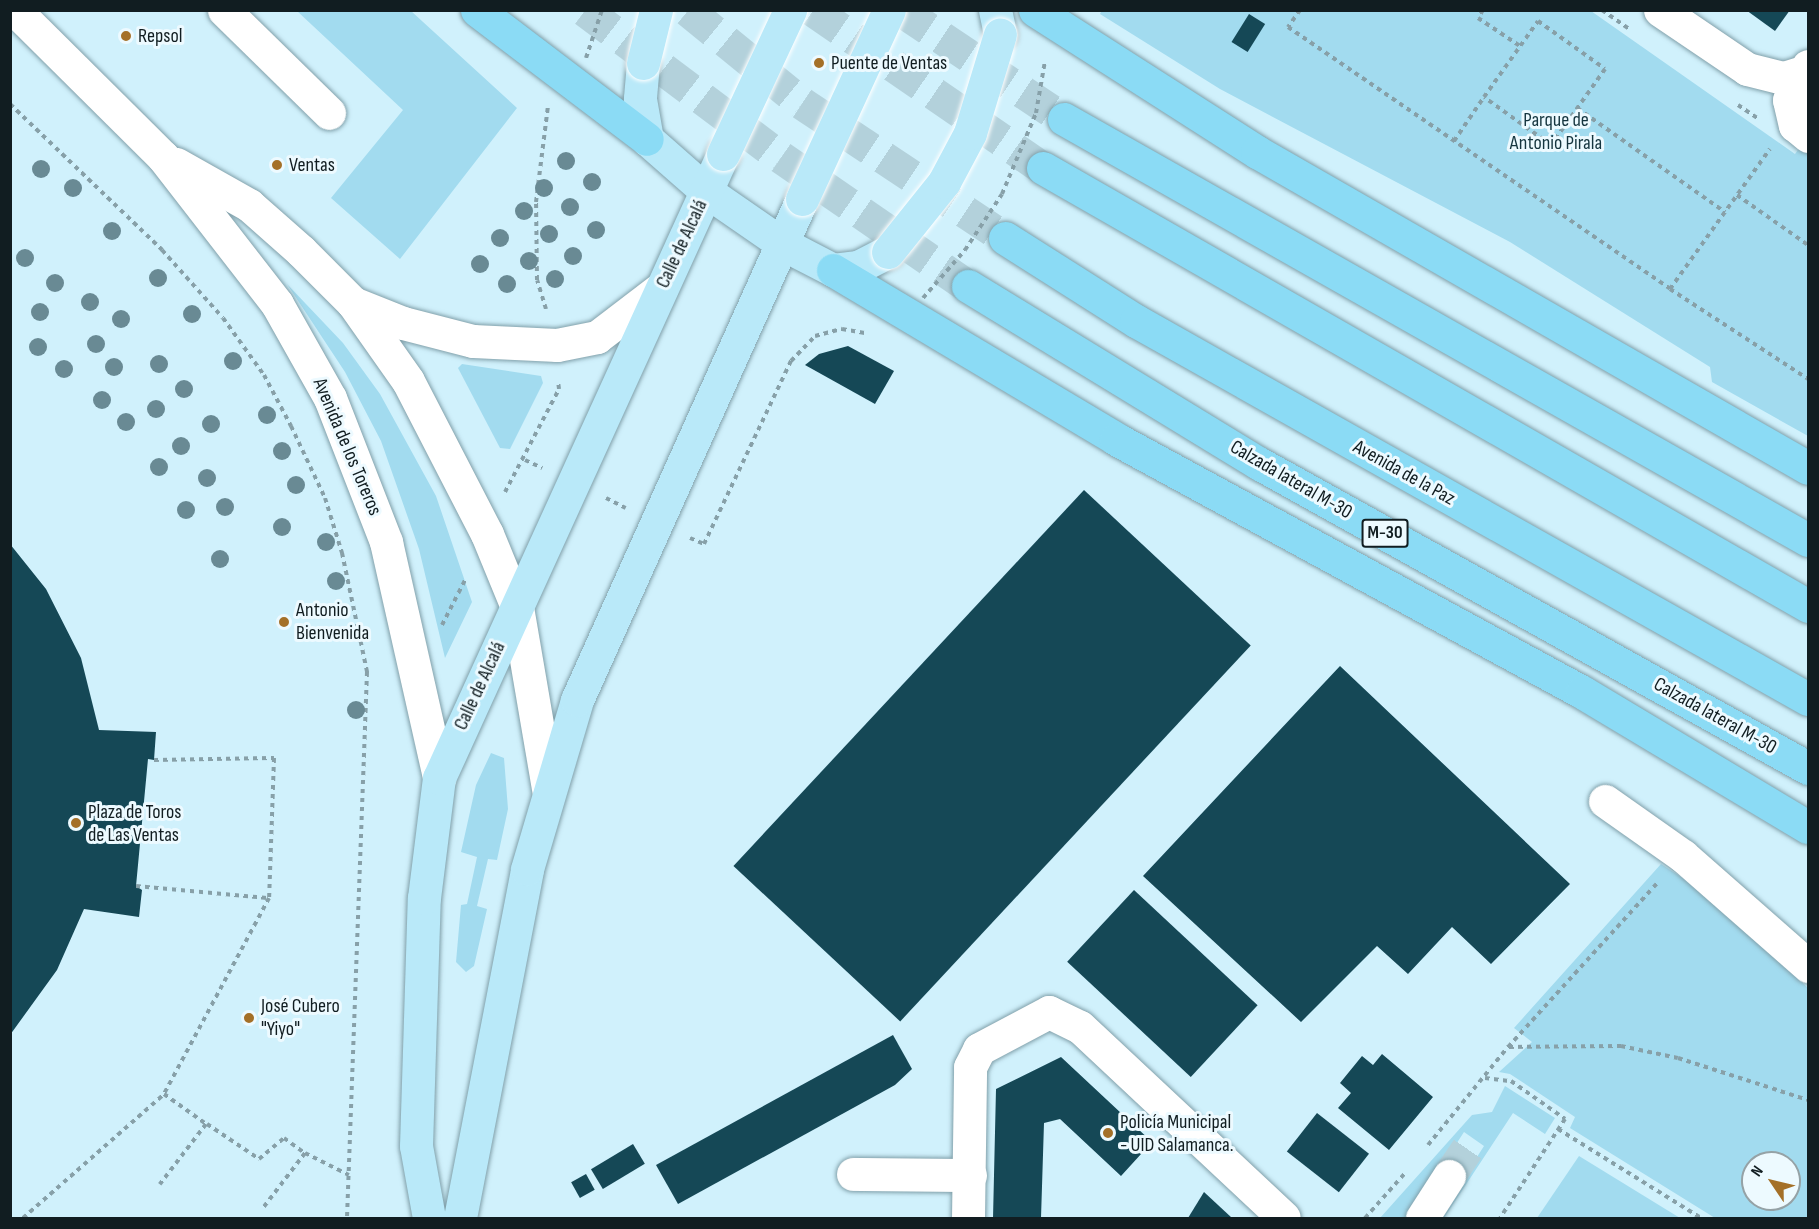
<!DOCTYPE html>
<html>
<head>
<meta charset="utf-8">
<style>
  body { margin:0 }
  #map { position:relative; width:1819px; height:1229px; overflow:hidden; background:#d0f1fc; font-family:"Sofia Sans Condensed",sans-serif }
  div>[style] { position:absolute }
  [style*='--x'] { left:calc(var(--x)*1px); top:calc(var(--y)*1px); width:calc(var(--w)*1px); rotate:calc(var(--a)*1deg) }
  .green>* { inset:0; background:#a2dbef }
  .building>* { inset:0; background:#154856; transform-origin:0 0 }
  .minor-tunnel>* { height:33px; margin-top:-16.5px; transform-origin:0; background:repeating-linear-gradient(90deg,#b3d1db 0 33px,transparent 0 49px) }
  .highway-tunnel>* { height:33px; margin-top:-16.5px; transform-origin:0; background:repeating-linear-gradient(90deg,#b3d1db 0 33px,transparent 0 49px) }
  .path>* { height:4px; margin-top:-2px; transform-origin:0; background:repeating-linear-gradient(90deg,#87a0a8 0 4.5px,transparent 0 9px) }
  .roads { filter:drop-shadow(0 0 2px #81a0aa) drop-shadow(0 0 2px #81a0aa) }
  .minor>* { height:33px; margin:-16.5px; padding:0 16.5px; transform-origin:16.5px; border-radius:16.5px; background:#fff }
  .major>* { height:33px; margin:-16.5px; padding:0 16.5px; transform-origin:16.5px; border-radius:16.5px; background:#b9e9f9 }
  .highway>* { height:33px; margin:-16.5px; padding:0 16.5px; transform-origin:16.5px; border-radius:16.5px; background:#8bdbf5 }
  .path-bridge>* { height:4px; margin-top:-2px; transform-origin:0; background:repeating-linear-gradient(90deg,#87a0a8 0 4.5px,transparent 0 9px) }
  .bridges { filter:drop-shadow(0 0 2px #fff) drop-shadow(0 0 2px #fff) }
  .major-bridge>* { height:33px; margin:-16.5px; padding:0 16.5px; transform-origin:16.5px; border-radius:16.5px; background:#b9e9f9 }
  .trees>* { width:18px; height:18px; margin:-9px; border-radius:50%; background:#698a94 }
  .dots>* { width:16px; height:16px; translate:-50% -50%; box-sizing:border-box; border:3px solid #edfaff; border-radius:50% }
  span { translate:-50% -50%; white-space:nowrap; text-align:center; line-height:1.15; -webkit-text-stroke:6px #edfaff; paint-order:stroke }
  .shield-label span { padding:2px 4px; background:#edfaff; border:2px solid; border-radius:4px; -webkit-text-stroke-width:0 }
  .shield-label { font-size:18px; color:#111d21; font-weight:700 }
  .poi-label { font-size:20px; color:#111d21 }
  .left { translate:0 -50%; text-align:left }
  .park-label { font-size:20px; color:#15353f }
  .street-label { font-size:20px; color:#111d21 }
  .frame { position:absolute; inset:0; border:12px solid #111d21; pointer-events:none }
  .north { position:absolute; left:1741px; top:1151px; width:60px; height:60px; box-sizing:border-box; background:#edfaff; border:2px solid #95a2a6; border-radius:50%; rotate:305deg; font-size:16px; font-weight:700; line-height:24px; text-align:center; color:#111d21 }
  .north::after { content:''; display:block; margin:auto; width:21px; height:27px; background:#a47028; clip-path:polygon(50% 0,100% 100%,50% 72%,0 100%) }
</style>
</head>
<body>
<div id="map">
  <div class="green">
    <i style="clip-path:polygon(1102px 10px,1591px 11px,1795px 154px,1800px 147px,1808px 153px,1808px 436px,1712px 382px,1710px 367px,1510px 242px,1220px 89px,1100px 14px)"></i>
    <i style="clip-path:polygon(297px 11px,411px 11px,517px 108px,400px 259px,331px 198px,403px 110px)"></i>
    <i style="clip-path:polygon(287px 284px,343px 343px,380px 394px,436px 496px,472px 602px,445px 658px,419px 549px,381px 441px,345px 372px)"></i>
    <i style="clip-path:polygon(462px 364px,541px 376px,543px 383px,510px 449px,500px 448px,458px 368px)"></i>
    <i style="clip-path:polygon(491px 753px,504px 758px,508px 809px,497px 860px,488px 859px,477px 906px,487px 909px,474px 966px,466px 972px,456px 962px,461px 905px,467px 904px,477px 857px,461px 852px,476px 785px)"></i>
    <i style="clip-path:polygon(evenodd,1661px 864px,1707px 894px,1808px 988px,1808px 1218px,1715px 1218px,1570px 1128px,1575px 1117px,1510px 1074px,1499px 1072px,1532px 1042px,1514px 1028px,1661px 864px,1753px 1163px,1789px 1163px,1789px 1199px,1753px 1199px,1753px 1163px)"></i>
    <i style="clip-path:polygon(1505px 1086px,1555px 1118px,1545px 1134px,1513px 1113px,1444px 1218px,1438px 1218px,1484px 1146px,1464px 1132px,1408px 1218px,1380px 1218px,1472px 1115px,1492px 1112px)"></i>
    <i style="clip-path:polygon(1579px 1156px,1680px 1218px,1537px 1218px)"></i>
  </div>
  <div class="building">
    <i style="clip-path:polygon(1746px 10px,1790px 10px,1775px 31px)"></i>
    <i style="left:1249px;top:14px;width:19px;height:33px;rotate:32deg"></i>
    <i style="clip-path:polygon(848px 346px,894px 371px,875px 404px,805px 365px,819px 354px)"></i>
    <i style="left:1084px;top:490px;width:228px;height:514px;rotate:43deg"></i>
    <i style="clip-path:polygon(10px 544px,46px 589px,81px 658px,99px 730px,156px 732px,154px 760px,148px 759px,136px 886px,142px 890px,139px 917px,84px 909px,57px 970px,10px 1035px)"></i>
    <i style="clip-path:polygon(1340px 666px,1570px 884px,1491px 964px,1452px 927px,1408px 974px,1377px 946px,1301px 1022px,1143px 876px)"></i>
    <i style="left:1134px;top:890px;width:169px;height:98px;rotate:43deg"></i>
    <i style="clip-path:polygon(893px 1035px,912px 1069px,895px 1085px,678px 1204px,656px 1165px)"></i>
    <i style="clip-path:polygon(1382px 1054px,1433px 1097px,1389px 1150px,1338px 1108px,1351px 1093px,1340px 1083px,1362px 1056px,1373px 1065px)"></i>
    <i style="clip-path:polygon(1061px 1057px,1152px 1142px,1121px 1176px,1060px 1119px,1044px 1123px,1041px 1218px,993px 1218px,996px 1089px)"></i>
    <i style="left:1317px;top:1113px;width:66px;height:49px;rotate:38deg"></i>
    <i style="left:633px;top:1144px;width:23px;height:49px;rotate:59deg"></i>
    <i style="left:586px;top:1174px;width:18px;height:17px;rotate:61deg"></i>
    <i style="clip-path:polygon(1204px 1192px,1232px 1218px,1188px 1218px)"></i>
  </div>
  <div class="minor-tunnel">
    <i style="--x:1449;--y:1176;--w:45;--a:-56"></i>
  </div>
  <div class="highway-tunnel">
    <i style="--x:585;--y:10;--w:245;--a:36.9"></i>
    <i style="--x:781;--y:157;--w:227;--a:34.6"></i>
    <i style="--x:688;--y:10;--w:147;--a:39.2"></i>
    <i style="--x:802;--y:103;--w:244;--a:33.6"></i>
    <i style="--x:813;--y:10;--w:279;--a:34.5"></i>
    <i style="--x:901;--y:10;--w:196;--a:33.8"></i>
  </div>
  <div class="path">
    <i style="--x:1300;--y:10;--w:21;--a:125"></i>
    <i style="--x:1288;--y:27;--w:463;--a:34.4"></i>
    <i style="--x:1670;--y:289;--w:172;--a:-54.5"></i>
    <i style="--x:1483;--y:10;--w:9;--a:122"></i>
    <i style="--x:1478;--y:18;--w:50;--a:33.7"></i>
    <i style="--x:1602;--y:10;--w:33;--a:35"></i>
    <i style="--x:1538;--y:21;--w:82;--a:35.6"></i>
    <i style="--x:1605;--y:69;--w:93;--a:125.4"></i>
    <i style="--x:1551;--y:145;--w:82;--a:-144.4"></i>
    <i style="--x:1484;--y:97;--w:93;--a:-54.6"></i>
    <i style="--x:10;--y:104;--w:211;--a:43.8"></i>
    <i style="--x:162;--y:250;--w:91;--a:48.1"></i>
    <i style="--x:223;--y:318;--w:70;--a:54.3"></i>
    <i style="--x:264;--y:375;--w:58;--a:62.1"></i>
    <i style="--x:291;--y:426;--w:80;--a:64.7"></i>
    <i style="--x:325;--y:498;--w:58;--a:72.8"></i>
    <i style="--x:342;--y:553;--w:122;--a:78.1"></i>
    <i style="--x:367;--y:672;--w:546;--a:92.1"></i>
    <i style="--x:1738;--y:105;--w:23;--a:34"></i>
    <i style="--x:1577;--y:108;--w:181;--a:35.1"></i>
    <i style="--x:1454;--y:141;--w:53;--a:-55.7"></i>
    <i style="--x:1737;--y:195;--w:87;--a:35.2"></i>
    <i style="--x:1670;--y:289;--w:165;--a:33.1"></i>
    <i style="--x:546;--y:309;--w:30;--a:-107"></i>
    <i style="--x:537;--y:280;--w:78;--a:-90.7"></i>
    <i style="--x:536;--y:202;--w:97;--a:-82.9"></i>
    <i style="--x:525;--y:460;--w:19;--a:25"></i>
    <i style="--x:505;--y:492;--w:116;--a:-62.3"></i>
    <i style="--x:559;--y:389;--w:8;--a:-97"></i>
    <i style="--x:606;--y:498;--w:22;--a:27"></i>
    <i style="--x:690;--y:538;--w:15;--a:23"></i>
    <i style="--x:704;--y:544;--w:203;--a:-64.6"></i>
    <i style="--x:791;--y:361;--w:35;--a:-46"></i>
    <i style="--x:815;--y:336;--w:28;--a:-15"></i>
    <i style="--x:842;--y:329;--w:23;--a:10"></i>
    <i style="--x:442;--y:625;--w:53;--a:-62.9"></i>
    <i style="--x:154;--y:760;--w:120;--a:-1"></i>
    <i style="--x:274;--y:758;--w:140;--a:92"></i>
    <i style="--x:136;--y:886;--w:134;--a:5.2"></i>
    <i style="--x:269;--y:898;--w:222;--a:118.2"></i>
    <i style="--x:164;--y:1094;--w:52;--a:35.5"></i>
    <i style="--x:206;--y:1124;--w:76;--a:127.5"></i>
    <i style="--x:1509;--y:1047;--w:112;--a:-0.5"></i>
    <i style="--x:1621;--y:1046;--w:58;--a:11.9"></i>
    <i style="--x:1678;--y:1058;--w:137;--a:17.9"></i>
    <i style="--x:1485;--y:1078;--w:26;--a:7"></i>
    <i style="--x:1511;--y:1081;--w:66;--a:35.1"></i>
    <i style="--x:1565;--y:1119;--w:118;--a:123.3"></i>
    <i style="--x:207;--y:1124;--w:63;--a:33.9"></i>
    <i style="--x:259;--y:1159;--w:33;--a:-40"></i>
    <i style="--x:284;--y:1138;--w:26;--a:36"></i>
    <i style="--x:305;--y:1153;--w:69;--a:127.4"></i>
    <i style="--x:1558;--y:1129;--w:168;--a:31.9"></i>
    <i style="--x:1428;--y:1145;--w:127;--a:-50.8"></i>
    <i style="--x:1508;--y:1047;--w:223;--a:-47.7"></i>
    <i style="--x:305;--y:1153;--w:49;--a:26.6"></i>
    <i style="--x:23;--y:1218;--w:188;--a:-41.3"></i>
    <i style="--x:1365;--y:1218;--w:62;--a:-48.3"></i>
  </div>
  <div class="roads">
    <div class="minor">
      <i style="--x:15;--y:10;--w:209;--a:44.8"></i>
      <i style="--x:163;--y:157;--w:186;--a:52.2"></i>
      <i style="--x:277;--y:304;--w:108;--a:60.6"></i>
      <i style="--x:330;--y:398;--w:155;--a:68.7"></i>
      <i style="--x:386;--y:542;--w:242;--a:77.3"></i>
      <i style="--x:224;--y:10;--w:147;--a:44.4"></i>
      <i style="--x:1660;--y:10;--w:105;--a:34.1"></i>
      <i style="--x:1747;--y:69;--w:38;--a:14"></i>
      <i style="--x:1784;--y:78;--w:20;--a:-18"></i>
      <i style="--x:1808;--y:66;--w:39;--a:119"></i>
      <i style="--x:1789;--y:100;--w:26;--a:77"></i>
      <i style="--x:1795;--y:125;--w:17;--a:40"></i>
      <i style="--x:176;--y:164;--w:84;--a:29.3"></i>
      <i style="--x:249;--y:205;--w:69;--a:41.5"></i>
      <i style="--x:301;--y:251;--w:74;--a:45"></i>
      <i style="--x:353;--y:303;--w:95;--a:54.8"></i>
      <i style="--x:408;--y:381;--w:172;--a:62.7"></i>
      <i style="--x:487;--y:534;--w:79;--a:67.7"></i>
      <i style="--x:517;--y:607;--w:184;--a:80.3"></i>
      <i style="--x:353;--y:303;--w:54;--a:21.8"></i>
      <i style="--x:403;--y:323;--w:72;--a:14.4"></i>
      <i style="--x:473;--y:341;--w:84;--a:2.7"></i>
      <i style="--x:557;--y:345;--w:41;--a:-11.3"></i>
      <i style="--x:597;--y:337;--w:81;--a:-37.4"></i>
      <i style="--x:1605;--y:801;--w:95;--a:35.2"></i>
      <i style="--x:1683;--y:856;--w:167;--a:41.3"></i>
      <i style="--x:853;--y:1174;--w:117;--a:0.5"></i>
      <i style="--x:968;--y:1218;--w:151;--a:-89.2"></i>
      <i style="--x:970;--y:1067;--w:20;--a:-63"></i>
      <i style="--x:979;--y:1049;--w:79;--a:-27.9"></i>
      <i style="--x:1049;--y:1012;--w:34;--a:26"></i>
      <i style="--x:1080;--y:1027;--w:279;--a:43.1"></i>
      <i style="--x:1422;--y:1218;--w:50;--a:-57.3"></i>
    </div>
    <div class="major">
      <i style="--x:995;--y:10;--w:25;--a:78"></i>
      <i style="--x:643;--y:63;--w:36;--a:95"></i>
      <i style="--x:640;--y:99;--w:41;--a:80.1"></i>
      <i style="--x:647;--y:139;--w:79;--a:41.4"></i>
      <i style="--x:706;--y:191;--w:91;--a:34.7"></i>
      <i style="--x:781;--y:243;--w:59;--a:27.4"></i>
      <i style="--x:833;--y:270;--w:25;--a:-7"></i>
      <i style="--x:858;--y:267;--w:34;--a:-27"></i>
      <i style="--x:429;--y:1218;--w:73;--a:-100.2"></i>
      <i style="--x:416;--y:1146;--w:248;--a:-88.2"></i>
      <i style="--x:424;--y:898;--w:121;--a:-82.9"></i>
      <i style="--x:439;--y:778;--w:686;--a:-65.53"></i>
      <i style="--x:460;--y:1218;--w:355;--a:-79.1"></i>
      <i style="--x:527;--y:869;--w:176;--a:-73.5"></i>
      <i style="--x:577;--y:700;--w:549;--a:-65.82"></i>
    </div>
    <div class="highway">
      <i style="--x:477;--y:10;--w:213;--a:37.2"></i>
      <i style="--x:1035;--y:10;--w:264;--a:32.6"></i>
      <i style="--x:1257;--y:152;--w:635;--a:29.83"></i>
      <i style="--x:1064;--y:119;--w:855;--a:29.5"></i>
      <i style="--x:1043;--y:168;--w:882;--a:29.79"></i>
      <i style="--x:1005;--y:238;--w:155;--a:32.4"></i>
      <i style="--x:1136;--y:321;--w:771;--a:29.36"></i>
      <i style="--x:833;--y:270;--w:330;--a:30.8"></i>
      <i style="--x:1116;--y:439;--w:530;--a:28.5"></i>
      <i style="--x:1582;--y:692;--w:263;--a:30.9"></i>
      <i style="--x:968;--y:286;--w:342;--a:31.4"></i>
      <i style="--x:1260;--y:464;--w:627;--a:29.02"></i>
    </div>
  </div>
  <div class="path-bridge">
    <i style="--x:586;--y:58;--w:51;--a:-71.6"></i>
    <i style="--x:923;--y:298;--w:64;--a:-48.8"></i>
    <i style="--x:965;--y:250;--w:67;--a:-56.5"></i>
    <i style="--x:1002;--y:194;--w:88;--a:-67.2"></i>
    <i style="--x:1036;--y:113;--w:53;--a:-80.2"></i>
  </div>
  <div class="bridges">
    <div class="major-bridge">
      <i style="--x:643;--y:63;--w:55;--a:-76.2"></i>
      <i style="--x:723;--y:154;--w:159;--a:-65"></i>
      <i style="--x:802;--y:199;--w:208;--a:-65.3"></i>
      <i style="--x:888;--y:252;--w:90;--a:-51.3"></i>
      <i style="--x:944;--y:182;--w:55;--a:-62"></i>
      <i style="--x:970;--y:133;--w:103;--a:-73.1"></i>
    </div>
  </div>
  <div class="trees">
    <i style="left:566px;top:161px"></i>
    <i style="left:41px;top:169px"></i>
    <i style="left:592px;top:182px"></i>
    <i style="left:73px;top:188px"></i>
    <i style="left:544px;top:188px"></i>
    <i style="left:570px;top:207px"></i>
    <i style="left:524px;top:211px"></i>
    <i style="left:596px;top:230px"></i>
    <i style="left:112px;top:231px"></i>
    <i style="left:549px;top:234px"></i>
    <i style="left:500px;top:238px"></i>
    <i style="left:573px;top:256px"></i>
    <i style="left:25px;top:258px"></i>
    <i style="left:529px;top:261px"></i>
    <i style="left:480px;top:264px"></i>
    <i style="left:158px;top:278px"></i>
    <i style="left:555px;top:279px"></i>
    <i style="left:55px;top:283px"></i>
    <i style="left:507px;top:284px"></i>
    <i style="left:90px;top:302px"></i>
    <i style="left:40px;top:312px"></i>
    <i style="left:192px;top:314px"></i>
    <i style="left:121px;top:319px"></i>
    <i style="left:96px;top:344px"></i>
    <i style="left:38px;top:347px"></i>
    <i style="left:233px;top:361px"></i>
    <i style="left:159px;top:364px"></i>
    <i style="left:114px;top:367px"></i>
    <i style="left:64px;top:369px"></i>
    <i style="left:184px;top:389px"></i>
    <i style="left:102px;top:400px"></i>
    <i style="left:156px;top:409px"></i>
    <i style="left:267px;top:415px"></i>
    <i style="left:126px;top:422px"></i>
    <i style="left:211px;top:424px"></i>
    <i style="left:181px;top:446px"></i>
    <i style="left:282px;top:451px"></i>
    <i style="left:159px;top:467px"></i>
    <i style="left:207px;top:478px"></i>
    <i style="left:296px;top:485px"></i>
    <i style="left:225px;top:507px"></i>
    <i style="left:186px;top:510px"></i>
    <i style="left:282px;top:527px"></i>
    <i style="left:326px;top:542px"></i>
    <i style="left:220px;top:559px"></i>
    <i style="left:336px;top:581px"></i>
    <i style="left:356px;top:710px"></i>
  </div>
  <div class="dots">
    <i style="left:126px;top:36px;background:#a47028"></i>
    <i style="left:819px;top:63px;background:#a47028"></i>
    <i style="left:277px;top:165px;background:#a47028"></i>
    <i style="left:284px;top:622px;background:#a47028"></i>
    <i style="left:76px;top:823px;background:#a47028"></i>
    <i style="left:249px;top:1018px;background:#a47028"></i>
    <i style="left:1108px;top:1133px;background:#a47028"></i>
  </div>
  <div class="shield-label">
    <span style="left:1385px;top:533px">M-30</span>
  </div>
  <div class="poi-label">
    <span class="left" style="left:138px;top:36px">Repsol</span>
    <span class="left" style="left:831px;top:63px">Puente de Ventas</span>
    <span class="left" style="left:289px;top:165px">Ventas</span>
    <span class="left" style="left:296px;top:622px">Antonio<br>Bienvenida</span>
    <span class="left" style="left:88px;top:824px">Plaza de Toros<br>de Las Ventas</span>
    <span class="left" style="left:261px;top:1018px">José Cubero<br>"Yiyo"</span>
    <span class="left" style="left:1120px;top:1134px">Policía Municipal<br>- UID Salamanca.</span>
  </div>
  <div class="park-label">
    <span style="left:1556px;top:132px">Parque de<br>Antonio Pirala</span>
  </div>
  <div class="street-label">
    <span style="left:682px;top:244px;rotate:-65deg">Calle de Alcalá</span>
    <span style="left:347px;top:447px;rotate:67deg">Avenida de los Toreros</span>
    <span style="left:1404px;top:473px;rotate:29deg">Avenida de la Paz</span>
    <span style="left:1291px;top:480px;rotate:30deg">Calzada lateral M-30</span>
    <span style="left:480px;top:686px;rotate:-65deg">Calle de Alcalá</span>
    <span style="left:1715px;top:716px;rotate:29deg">Calzada lateral M-30</span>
  </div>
  <div class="frame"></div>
  <div class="north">N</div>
</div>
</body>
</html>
